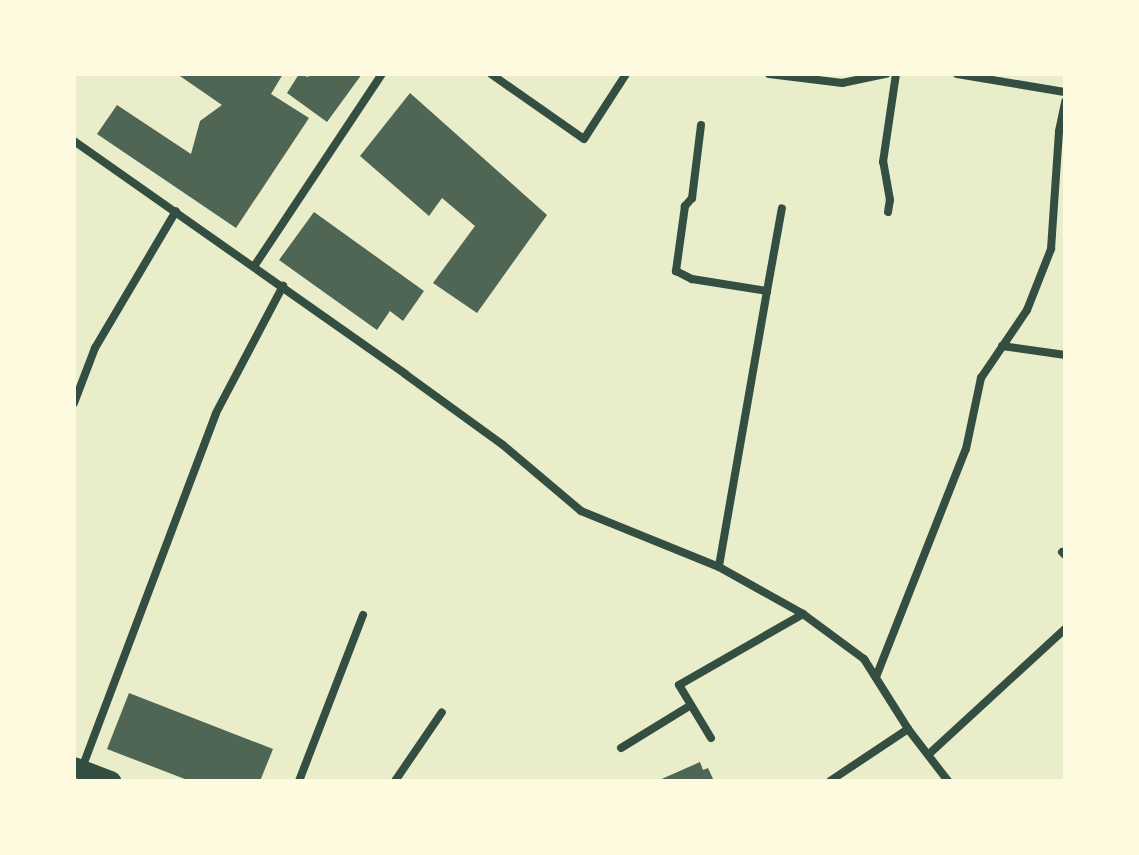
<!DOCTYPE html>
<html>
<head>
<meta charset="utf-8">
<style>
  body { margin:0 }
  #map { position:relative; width:1139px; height:855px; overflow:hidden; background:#e9edc9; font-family:Barlow,sans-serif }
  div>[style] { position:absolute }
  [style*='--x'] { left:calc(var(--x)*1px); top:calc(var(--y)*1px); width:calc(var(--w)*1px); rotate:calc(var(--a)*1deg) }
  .building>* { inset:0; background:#4f6655 }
  .minor>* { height:8px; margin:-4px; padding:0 4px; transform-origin:4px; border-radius:4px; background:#344e41 }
  .primary>* { height:20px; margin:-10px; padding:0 10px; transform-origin:10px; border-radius:10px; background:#344e41 }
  span { translate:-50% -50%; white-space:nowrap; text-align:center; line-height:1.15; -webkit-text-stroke:7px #fefae0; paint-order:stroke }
  .frame { position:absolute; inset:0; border:76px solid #fefae0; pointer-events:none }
</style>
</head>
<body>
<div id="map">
  <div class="building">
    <i style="clip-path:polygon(177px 74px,283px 74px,271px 94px,309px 118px,236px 228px,97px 134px,117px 105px,191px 154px,200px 121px,222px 105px)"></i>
    <i style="clip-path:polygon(299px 74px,308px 77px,310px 74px,362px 74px,327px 122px,287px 93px)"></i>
    <i style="clip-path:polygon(410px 93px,547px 215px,477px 313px,433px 283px,475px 226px,442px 198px,429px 216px,360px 156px)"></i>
    <i style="clip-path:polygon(314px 212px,424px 291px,403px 321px,390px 311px,377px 330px,279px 260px)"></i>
    <i style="clip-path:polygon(129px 693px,273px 749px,260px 781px,190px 781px,107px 749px)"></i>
    <i style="clip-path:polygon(700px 762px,703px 770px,708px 768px,714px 781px,657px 781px)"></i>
  </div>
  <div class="minor">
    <i style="--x:491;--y:74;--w:113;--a:35"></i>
    <i style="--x:584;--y:139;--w:77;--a:-57.1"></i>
    <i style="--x:769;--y:74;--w:74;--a:7"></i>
    <i style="--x:842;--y:83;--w:45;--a:-11.6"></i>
    <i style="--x:957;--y:74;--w:109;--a:9.5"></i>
    <i style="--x:701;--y:125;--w:74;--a:97"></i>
    <i style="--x:692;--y:198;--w:11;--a:131"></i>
    <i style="--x:685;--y:206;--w:66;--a:97.9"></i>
    <i style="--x:676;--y:271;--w:18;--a:27"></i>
    <i style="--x:692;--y:279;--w:76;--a:9.1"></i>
    <i style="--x:767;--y:291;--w:280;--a:99.9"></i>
    <i style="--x:74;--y:141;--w:405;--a:35.1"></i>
    <i style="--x:405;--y:374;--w:121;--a:35.9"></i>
    <i style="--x:503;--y:445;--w:102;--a:40.2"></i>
    <i style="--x:581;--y:511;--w:149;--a:22.1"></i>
    <i style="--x:719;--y:567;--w:96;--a:29.2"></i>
    <i style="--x:803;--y:614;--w:76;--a:36.4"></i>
    <i style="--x:864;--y:659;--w:83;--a:57.8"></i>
    <i style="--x:908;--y:729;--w:66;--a:52.4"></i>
    <i style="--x:888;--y:212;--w:12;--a:-81"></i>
    <i style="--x:890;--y:200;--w:39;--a:-100"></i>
    <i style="--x:883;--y:162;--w:89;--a:-81.6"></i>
    <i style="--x:255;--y:265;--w:229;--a:-56.4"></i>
    <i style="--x:767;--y:291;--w:84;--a:-79.8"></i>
    <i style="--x:1002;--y:346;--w:64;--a:8.1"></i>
    <i style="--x:74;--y:403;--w:59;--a:-69.1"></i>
    <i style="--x:95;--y:348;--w:159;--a:-59.4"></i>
    <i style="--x:1062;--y:552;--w:4;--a:45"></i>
    <i style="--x:876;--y:677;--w:245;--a:-68.5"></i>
    <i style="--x:966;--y:449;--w:73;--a:-78.1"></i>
    <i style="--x:981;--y:378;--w:82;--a:-55.9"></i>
    <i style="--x:1027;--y:310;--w:66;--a:-68.5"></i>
    <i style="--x:1051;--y:249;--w:118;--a:-86.1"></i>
    <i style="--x:1059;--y:131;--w:30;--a:-78"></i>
    <i style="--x:711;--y:738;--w:62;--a:-121.1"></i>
    <i style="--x:679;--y:685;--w:143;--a:-29.8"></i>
    <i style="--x:621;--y:748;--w:82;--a:-31.6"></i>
    <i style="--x:929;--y:754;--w:185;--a:-42.6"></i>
    <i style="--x:82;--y:768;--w:379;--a:-69.3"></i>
    <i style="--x:216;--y:413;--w:144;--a:-62.2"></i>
    <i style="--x:299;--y:781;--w:178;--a:-68.9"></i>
    <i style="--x:395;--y:781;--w:83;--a:-55.7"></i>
    <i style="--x:830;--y:781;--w:94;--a:-33.7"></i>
  </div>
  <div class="primary">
    <i style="--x:74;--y:767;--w:40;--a:21"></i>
  </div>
  <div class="frame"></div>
</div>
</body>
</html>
